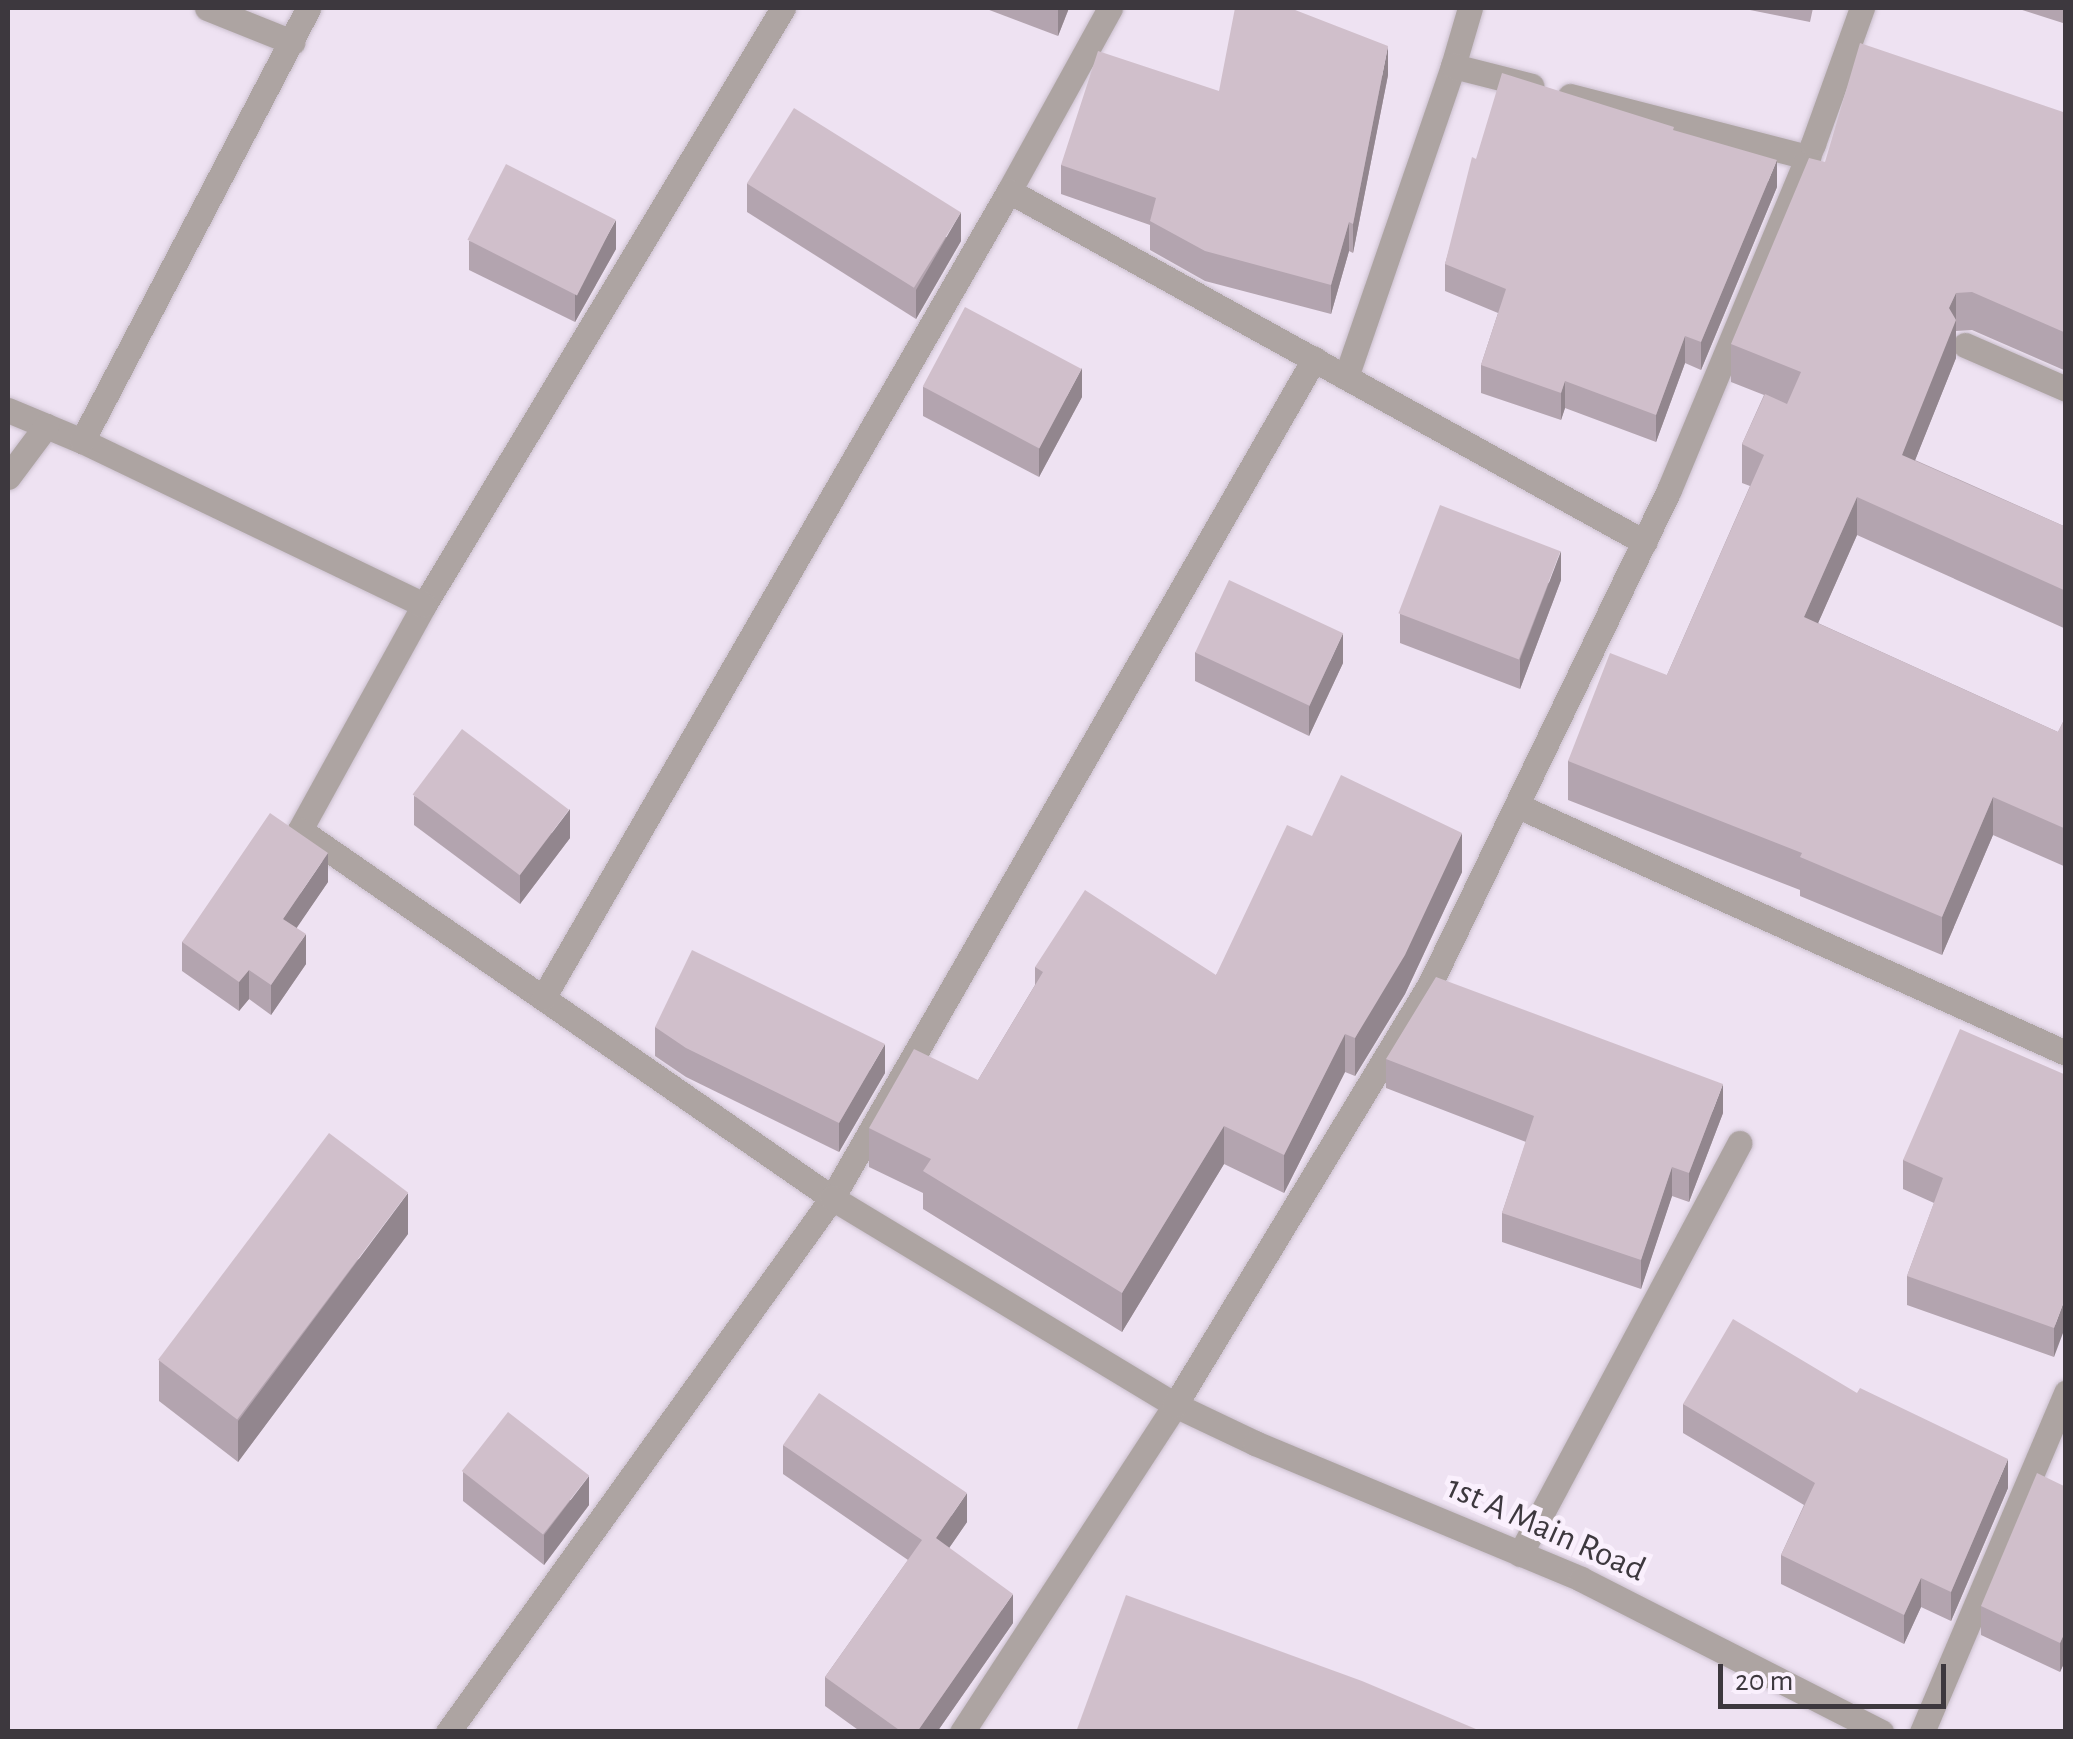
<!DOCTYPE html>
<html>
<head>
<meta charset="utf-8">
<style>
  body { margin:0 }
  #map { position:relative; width:2073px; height:1739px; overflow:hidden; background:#eee2f2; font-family:"Alegreya Sans",sans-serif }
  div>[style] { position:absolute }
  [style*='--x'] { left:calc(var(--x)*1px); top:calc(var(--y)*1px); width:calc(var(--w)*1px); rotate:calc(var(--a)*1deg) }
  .roads { filter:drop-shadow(0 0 2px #cbc0ce) drop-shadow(0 0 2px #cbc0ce) }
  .minor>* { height:25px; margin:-12.5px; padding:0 12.5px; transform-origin:12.5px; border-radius:12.5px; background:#ada4a2 }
  .wall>* { inset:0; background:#b3a4af }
  .shaded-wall>* { inset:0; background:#92868e }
  .building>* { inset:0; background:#d0bfcb; transform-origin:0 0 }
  span { translate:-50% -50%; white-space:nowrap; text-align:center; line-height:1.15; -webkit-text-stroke:10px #faf0fd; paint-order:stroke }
  .street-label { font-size:35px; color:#3d383e }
  .frame { position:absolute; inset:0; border:10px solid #3d383e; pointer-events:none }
  .scale { position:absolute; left:1718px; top:1664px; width:228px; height:45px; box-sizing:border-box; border:5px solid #3d383e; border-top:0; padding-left:12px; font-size:30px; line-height:35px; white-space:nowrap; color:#3d383e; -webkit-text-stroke:8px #faf0fd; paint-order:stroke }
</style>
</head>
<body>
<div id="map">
  <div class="roads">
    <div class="minor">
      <i style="--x:207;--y:8;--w:92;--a:21.8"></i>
      <i style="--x:783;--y:8;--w:697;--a:121.02"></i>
      <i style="--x:424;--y:605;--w:257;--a:118.9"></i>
      <i style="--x:300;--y:830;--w:647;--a:34.67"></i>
      <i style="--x:832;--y:1198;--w:968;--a:-60.12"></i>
      <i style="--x:1453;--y:66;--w:60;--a:-73.7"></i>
      <i style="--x:1570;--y:96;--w:246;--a:14.4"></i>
      <i style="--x:1009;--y:191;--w:209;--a:-61.1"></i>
      <i style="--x:1965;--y:345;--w:110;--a:23.5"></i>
      <i style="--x:1346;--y:377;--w:329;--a:-71"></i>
      <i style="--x:1453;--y:66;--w:81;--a:14.2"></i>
      <i style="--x:8;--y:410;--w:80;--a:22.7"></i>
      <i style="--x:82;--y:441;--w:379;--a:25.6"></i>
      <i style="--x:82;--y:441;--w:488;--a:-62.4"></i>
      <i style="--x:8;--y:477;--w:64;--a:-53.3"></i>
      <i style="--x:1518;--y:806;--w:601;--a:24.26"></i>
      <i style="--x:543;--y:998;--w:932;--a:-60"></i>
      <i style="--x:1009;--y:191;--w:726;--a:28.93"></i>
      <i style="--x:1520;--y:1554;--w:466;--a:-61.9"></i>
      <i style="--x:448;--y:1732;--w:658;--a:-54.28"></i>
      <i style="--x:832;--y:1198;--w:401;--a:31.1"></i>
      <i style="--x:1175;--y:1405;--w:89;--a:25.4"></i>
      <i style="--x:1255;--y:1443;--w:353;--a:22.6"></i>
      <i style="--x:1581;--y:1579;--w:337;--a:27"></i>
      <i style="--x:962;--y:1732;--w:390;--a:-56.9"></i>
      <i style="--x:1175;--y:1405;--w:490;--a:-58.8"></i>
      <i style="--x:1429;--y:986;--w:551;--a:-64.18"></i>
      <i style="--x:1669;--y:490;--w:375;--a:-67.4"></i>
      <i style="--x:1813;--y:144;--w:145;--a:-70.2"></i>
      <i style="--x:1922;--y:1732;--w:369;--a:-67"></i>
    </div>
  </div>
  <div class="wall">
    <i style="clip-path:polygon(984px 8px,1069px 8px,1058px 36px)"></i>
    <i style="clip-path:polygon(1740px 8px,1813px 8px,1810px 22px)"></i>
    <i style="clip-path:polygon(2016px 8px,2066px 8px,2066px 24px)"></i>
    <i style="clip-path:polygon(1388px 75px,1353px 253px,1349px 251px,1331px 314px,1205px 281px,1150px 250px,1150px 225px,1061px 194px,1061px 165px,1219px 91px)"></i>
    <i style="clip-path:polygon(2066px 113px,2066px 371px,1972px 330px,1956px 331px,1956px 358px,1915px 460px,2066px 527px,2066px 629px,1857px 535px,1818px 623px,2058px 732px,2066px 716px,2066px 867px,1993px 835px,1942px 955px,1800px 896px,1800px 890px,1568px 800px,1568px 761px,1667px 675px,1750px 486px,1742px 483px,1742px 444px,1764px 395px,1731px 382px,1731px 344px,1825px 162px)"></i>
    <i style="clip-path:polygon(1674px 131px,1777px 187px,1701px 370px,1685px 363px,1656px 442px,1565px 408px,1561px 420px,1481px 393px,1481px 365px,1498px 313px,1445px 291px,1445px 264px,1476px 159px)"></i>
    <i style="clip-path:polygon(747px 183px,961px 241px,916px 319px,747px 212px)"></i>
    <i style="clip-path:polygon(469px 241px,616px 249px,575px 322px,469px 270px)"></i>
    <i style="clip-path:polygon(923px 387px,1082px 397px,1039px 477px,923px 416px)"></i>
    <i style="clip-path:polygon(1561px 580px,1520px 689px,1400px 643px,1400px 614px)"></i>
    <i style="clip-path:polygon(1195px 652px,1343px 663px,1309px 736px,1195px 681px)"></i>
    <i style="clip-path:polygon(414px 796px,570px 838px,520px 904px,414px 825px)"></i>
    <i style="clip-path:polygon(1312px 836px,1462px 872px,1405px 994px,1355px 1076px,1345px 1072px,1284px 1193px,1224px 1164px,1122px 1332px,923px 1209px,923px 1193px,869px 1167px,869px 1128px,978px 1080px,1035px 985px,1035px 967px,1216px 975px)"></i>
    <i style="clip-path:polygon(328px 882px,296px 928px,306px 964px,271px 1015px,249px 999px,239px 1011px,182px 971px,182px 942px)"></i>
    <i style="clip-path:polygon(655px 1027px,885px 1073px,839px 1152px,686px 1077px,655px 1056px)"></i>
    <i style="clip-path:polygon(1386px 1059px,1723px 1113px,1689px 1202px,1672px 1196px,1641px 1289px,1502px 1242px,1502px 1213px,1526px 1142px,1386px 1088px)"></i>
    <i style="clip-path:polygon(2066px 1075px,2054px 1357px,1907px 1305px,1907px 1276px,1934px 1203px,1903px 1189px,1903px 1160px)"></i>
    <i style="clip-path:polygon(408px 1234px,238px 1462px,159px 1401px,159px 1360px)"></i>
    <i style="clip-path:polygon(1683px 1404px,2008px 1488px,1951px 1621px,1921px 1607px,1904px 1644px,1781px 1584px,1781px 1555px,1804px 1505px,1683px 1433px)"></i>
    <i style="clip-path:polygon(783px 1445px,967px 1522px,949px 1548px,1013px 1623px,937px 1732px,861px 1732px,825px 1706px,825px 1677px,908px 1560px,783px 1474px)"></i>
    <i style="clip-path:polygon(463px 1472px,589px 1505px,544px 1565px,463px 1501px)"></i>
    <i style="clip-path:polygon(2066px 1487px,2066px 1659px,2060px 1672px,1981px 1635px,1981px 1606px)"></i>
  </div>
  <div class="shaded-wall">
    <i style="clip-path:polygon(1058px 8px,1069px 8px,1058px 36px)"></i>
    <i style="clip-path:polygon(1388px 46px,1388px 75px,1353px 253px,1353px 224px)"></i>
    <i style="clip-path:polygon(1777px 160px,1777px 187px,1701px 370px,1701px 342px)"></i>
    <i style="clip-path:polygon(961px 212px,961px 241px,916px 319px,916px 290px)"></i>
    <i style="clip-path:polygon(616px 220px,616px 249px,575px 322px,575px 293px)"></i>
    <i style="clip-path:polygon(1349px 222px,1349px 251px,1331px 314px,1331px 285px)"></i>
    <i style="clip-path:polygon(1956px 293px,1956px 358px,1902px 493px,1902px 455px,1949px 308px)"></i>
    <i style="clip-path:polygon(1685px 336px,1685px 363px,1656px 442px,1656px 415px)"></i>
    <i style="clip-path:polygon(1082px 368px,1082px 397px,1039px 477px,1039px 448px)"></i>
    <i style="clip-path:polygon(1565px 381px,1565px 408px,1561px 420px,1561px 393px)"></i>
    <i style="clip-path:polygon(1857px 497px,1857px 535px,1804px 655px,1804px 617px)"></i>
    <i style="clip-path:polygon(1561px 551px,1561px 580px,1520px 689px,1520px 659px)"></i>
    <i style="clip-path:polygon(1343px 633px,1343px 663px,1309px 736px,1309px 707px)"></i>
    <i style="clip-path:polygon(1993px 797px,1993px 835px,1942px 955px,1942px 917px)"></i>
    <i style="clip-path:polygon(570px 809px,570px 838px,520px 904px,520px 875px)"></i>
    <i style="clip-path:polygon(1462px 833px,1462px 872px,1405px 994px,1355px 1076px,1355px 1038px)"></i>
    <i style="clip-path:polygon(328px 853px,328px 882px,283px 948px,283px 919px)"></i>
    <i style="clip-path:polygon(306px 934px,306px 964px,271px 1015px,271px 985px)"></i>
    <i style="clip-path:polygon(249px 970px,249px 999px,239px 1011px,239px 982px)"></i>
    <i style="clip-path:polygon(1345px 1034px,1345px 1072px,1284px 1193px,1284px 1155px)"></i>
    <i style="clip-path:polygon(885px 1044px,885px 1073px,839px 1152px,839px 1123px)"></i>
    <i style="clip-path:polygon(1723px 1084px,1723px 1113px,1689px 1202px,1689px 1173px)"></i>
    <i style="clip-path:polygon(1224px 1126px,1224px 1164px,1122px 1332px,1122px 1293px)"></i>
    <i style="clip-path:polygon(1672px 1167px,1672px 1196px,1641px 1289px,1641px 1260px)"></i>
    <i style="clip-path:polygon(408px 1193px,408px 1234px,238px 1462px,238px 1421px)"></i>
    <i style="clip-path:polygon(2066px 1296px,2066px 1325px,2054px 1357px,2054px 1328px)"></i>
    <i style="clip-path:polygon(2008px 1459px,2008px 1488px,1951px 1621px,1951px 1592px)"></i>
    <i style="clip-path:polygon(589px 1476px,589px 1505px,544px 1565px,544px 1535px)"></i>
    <i style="clip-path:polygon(967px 1493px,967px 1522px,936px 1567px,936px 1538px)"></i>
    <i style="clip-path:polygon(1921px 1578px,1921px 1607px,1904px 1644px,1904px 1615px)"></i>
    <i style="clip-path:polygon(1013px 1594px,1013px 1623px,937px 1732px,917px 1732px)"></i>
    <i style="clip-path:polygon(2066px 1630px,2066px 1659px,2060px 1672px,2060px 1643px)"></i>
  </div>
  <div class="building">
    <i style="clip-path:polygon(1235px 8px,1290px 8px,1388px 46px,1353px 224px,1349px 222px,1331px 285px,1205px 251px,1150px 221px,1156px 198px,1061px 165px,1098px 51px,1219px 91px)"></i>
    <i style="clip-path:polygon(1860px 43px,2066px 113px,2066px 333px,1972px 292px,1956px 293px,1949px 308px,1956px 320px,1902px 455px,2066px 527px,2066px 591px,1857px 497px,1804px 617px,2058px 732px,2066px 716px,2066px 829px,1993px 797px,1942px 917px,1800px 857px,1802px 853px,1568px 761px,1610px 653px,1667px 675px,1764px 455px,1742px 444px,1765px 394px,1787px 404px,1801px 372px,1731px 344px,1809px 158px,1825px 162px)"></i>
    <i style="clip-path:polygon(1502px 73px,1674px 127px,1673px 130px,1777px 160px,1701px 342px,1685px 336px,1656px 415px,1565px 381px,1561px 393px,1481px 365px,1506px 289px,1445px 264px,1472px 157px,1476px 159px)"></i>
    <i style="left:794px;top:108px;width:197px;height:89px;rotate:32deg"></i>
    <i style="left:506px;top:164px;width:123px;height:85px;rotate:27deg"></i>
    <i style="left:965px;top:307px;width:132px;height:90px;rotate:28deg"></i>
    <i style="left:1440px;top:505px;width:129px;height:116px;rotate:21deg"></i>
    <i style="left:1229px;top:580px;width:126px;height:80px;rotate:25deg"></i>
    <i style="left:462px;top:729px;width:134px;height:82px;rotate:37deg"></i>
    <i style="clip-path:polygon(1341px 775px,1462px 833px,1405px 955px,1355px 1038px,1345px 1034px,1284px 1155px,1224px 1126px,1122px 1293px,923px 1171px,931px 1159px,869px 1128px,914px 1049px,978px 1080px,1043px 972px,1035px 967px,1085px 890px,1216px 975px,1287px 825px,1312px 836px)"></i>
    <i style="clip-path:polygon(270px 813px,328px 853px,283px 919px,306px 934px,271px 985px,249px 970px,239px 982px,182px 942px)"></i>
    <i style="clip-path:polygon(692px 950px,885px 1044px,839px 1123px,686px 1048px,655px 1027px)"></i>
    <i style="clip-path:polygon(1436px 977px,1723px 1084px,1689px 1173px,1672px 1167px,1641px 1260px,1502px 1213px,1534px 1116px,1386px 1059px)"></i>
    <i style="clip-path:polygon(1960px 1029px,2066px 1075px,2066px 1296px,2054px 1328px,1907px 1276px,1943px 1178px,1903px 1160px)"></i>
    <i style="left:329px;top:1133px;width:99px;height:284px;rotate:37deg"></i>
    <i style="clip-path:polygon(1733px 1319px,1857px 1393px,1860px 1388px,2008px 1459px,1951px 1592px,1921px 1578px,1904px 1615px,1781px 1555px,1815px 1483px,1683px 1404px)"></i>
    <i style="clip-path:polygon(819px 1393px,967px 1493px,936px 1538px,1013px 1594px,917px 1732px,902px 1732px,825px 1677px,922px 1540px,783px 1445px)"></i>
    <i style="left:508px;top:1412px;width:103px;height:75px;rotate:38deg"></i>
    <i style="clip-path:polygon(2037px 1473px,2066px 1487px,2066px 1630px,2060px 1643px,1981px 1606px)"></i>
    <i style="clip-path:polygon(1126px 1595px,1362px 1681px,1483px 1732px,1076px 1732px)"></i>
  </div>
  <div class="street-label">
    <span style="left:1546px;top:1529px;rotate:24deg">1st A Main Road</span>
  </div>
  <div class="frame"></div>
  <div class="scale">20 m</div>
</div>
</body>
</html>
